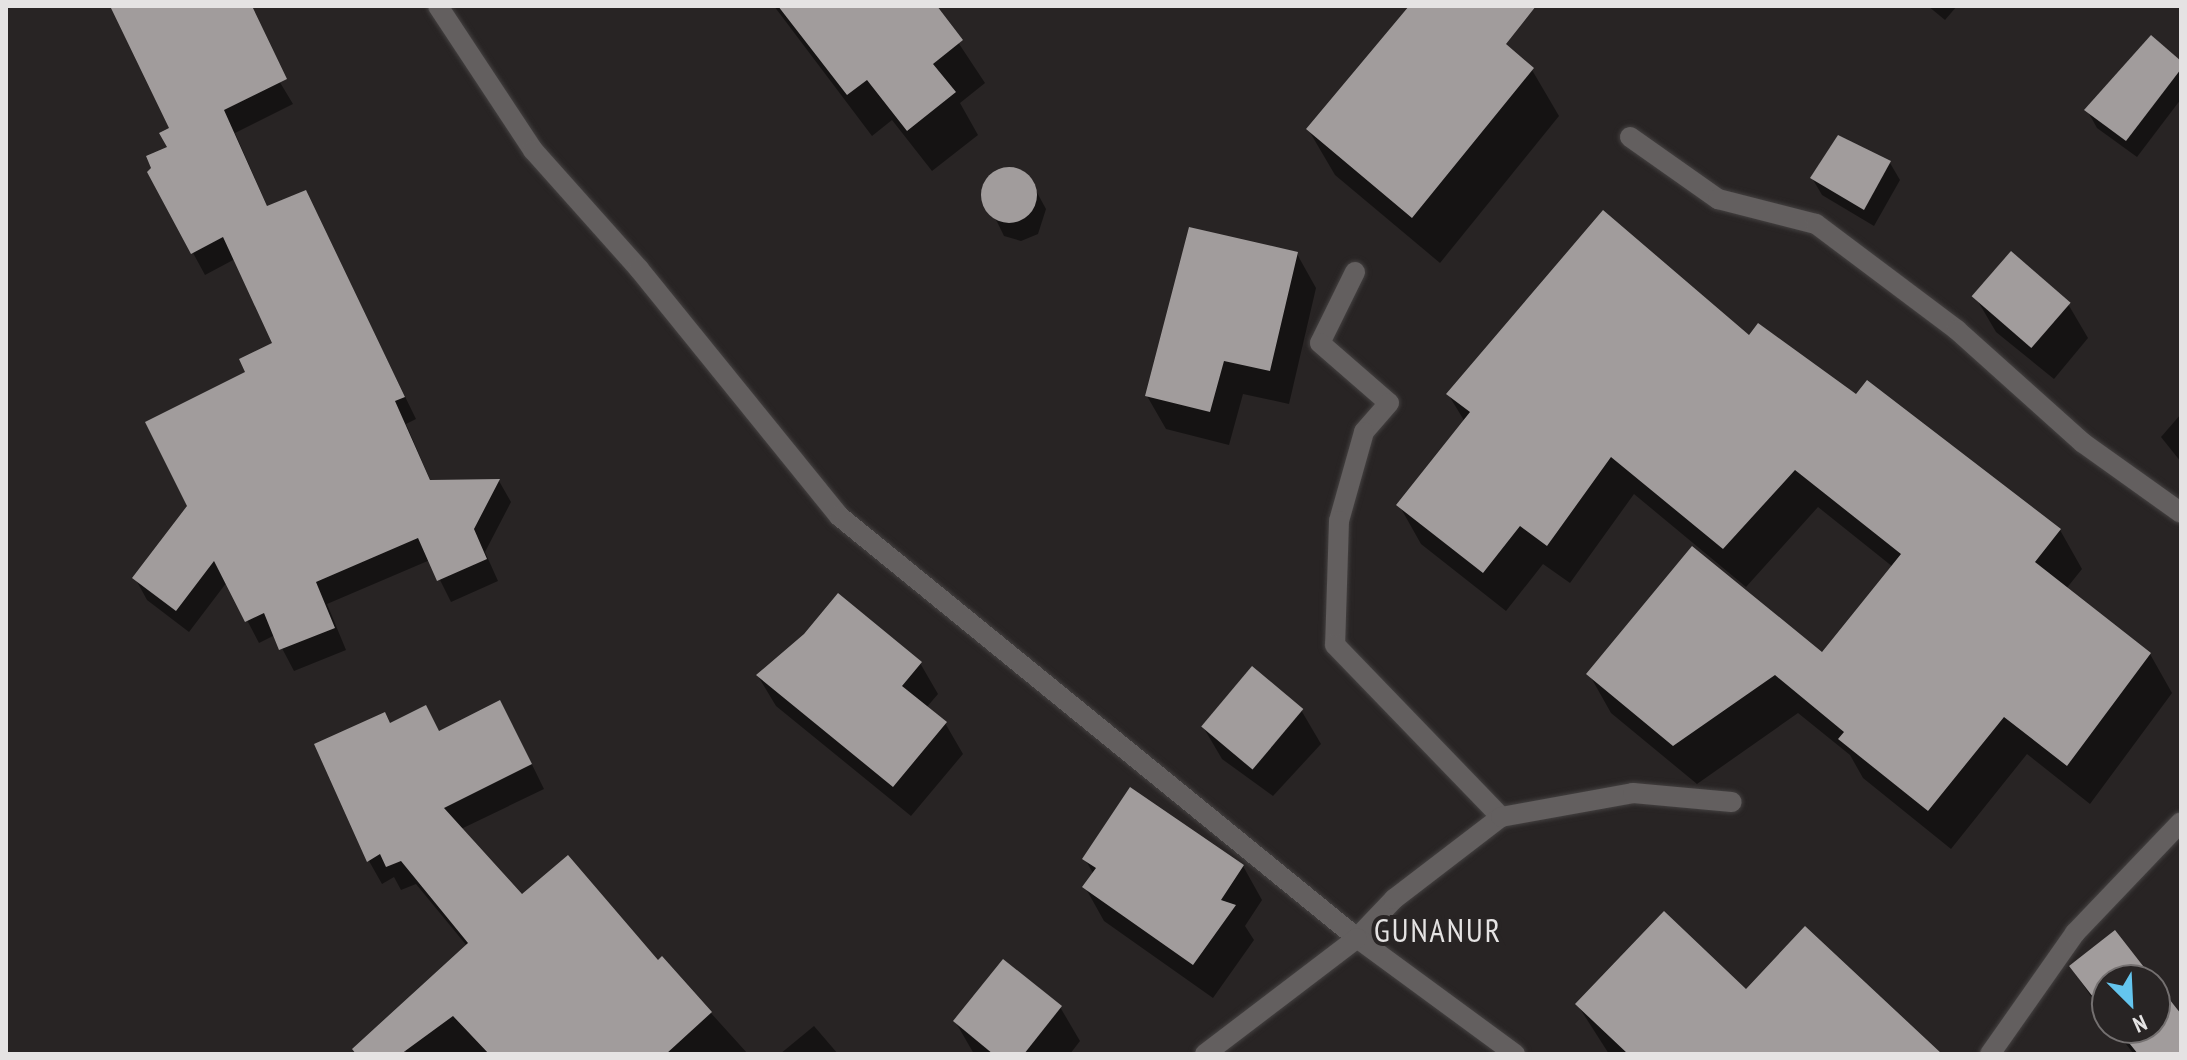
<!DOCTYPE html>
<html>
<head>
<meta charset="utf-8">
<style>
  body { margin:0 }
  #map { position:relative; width:2187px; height:1060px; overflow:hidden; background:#282424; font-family:"PT Sans Narrow",sans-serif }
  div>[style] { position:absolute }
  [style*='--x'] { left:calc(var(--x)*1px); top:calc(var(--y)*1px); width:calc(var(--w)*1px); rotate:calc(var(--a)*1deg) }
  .shadow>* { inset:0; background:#0007 }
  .building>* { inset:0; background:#a19c9c; transform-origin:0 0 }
  .round { border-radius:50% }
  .roads { filter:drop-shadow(0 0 2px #444141) drop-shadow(0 0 2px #444141) }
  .lane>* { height:20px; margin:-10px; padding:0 10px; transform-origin:10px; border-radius:10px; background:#635f5f }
  .street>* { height:20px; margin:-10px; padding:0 10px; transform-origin:10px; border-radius:10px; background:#635f5f }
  span { translate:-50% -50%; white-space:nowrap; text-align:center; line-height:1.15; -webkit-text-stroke:8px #282424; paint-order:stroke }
  .quarter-label { font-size:32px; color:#e5e3e3; letter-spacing:2px }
  .frame { position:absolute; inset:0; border:8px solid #e5e3e3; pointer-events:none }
  .north { position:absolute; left:2091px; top:964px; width:80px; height:80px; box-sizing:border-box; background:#282424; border:2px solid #747070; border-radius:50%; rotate:156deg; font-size:22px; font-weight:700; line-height:32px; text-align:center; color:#e5e3e3 }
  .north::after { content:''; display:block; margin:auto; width:28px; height:36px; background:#64c5ee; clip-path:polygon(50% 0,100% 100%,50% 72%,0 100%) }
</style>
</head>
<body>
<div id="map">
  <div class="shadow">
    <i style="clip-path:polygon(112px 6px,234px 6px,293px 104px,235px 133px,268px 208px,305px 192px,416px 419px,406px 424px,431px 482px,499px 481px,511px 502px,485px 552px,498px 581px,451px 602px,430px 560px,327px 604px,346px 650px,294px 671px,275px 635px,259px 643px,227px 582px,189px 632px,147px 600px,135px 578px,189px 506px,247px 373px,274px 344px,235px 259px,205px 275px,149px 172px,169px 148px,172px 129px)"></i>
    <i style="clip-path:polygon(774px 6px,934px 6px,985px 83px,960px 103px,978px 135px,932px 171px,892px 120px,872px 136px)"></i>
    <i style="clip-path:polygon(1412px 6px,1459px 6px,1532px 70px,1559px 116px,1440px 263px,1335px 175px,1308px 129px)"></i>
    <i style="clip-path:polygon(1928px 6px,1957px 6px,1945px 20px)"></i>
    <i style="clip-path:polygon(2181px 63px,2181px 99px,2137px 157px,2097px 128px,2087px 110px)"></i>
    <i style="clip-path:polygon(1890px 163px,1900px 180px,1874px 226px,1822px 195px,1812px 178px)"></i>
    <i style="clip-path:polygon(1004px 169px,1028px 176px,1046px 209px,1038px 234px,1021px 241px,1004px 236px,983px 193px,991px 174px)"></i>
    <i style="clip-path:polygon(1297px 254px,1316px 288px,1289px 404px,1243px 394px,1229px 445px,1166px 429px,1147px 396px)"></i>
    <i style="clip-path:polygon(1976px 298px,2068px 304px,2088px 338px,2054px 379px,1996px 332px)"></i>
    <i style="clip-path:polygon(1749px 337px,1857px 396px,2060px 530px,2082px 569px,2066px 589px,2150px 654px,2172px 693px,2090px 804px,2027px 754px,1951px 849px,1863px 778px,1850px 755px,1798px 713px,1697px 784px,1611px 713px,1589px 674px,1823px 655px,1893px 567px,1818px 507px,1746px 587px,1634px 494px,1570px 583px,1543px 564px,1506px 611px,1421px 544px,1399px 505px,1465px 422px,1448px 394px)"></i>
    <i style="clip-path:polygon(2181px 414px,2181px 462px,2161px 437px)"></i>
    <i style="clip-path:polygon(920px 663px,938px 694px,926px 708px,945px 723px,963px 754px,911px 816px,776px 706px,758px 676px)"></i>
    <i style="clip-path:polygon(1301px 710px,1321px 744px,1273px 796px,1222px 759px,1202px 725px)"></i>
    <i style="clip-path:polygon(390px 725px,440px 733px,513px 726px,544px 789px,461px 829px,521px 897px,657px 963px,662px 959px,748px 1054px,408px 1054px,400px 1044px,467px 946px,416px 884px,401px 890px,394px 877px,382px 884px,369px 861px)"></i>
    <i style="clip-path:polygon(1085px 859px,1243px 866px,1262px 900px,1245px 926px,1254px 940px,1213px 998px,1104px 921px,1085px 887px,1094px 875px)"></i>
    <i style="clip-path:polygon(2071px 967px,2152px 980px,2107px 980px,2107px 1020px)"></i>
    <i style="clip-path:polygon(2155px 984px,2181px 1018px,2181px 1054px,2134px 1054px,2113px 1028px,2155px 1028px)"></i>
    <i style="clip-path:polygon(1746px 992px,1939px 1054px,1609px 1054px,1577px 1004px)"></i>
    <i style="clip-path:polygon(1060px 1007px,1080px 1041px,1070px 1054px,974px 1054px,955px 1021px)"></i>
    <i style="clip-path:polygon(814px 1026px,838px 1054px,780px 1054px)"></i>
  </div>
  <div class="building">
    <i style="clip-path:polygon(110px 6px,252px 6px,287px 79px,224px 110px,267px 206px,306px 190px,405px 397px,395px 401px,430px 480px,500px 479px,474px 529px,487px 559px,437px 581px,418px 538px,316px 582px,335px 628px,279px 650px,264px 613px,245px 622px,214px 561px,176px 611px,132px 578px,187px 506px,145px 422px,245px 372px,239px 359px,272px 343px,223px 237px,191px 254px,147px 172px,151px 168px,146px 156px,167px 147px,159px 133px,169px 128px)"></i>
    <i style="clip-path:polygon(778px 6px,937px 6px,963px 40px,933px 64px,956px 92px,907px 131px,867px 80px,847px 95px)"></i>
    <i style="clip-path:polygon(1409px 6px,1536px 6px,1506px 44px,1534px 68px,1412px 218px,1306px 129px)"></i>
    <i style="clip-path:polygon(2151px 35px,2181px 61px,2181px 69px,2126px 141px,2084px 110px)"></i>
    <i style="clip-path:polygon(1838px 135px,1891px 161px,1864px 210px,1810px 178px)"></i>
    <i class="round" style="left:981px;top:167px;width:56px;height:56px"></i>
    <i style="clip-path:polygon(1603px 210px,1749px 335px,1758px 323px,1856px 394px,1867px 380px,2061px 529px,2035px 562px,2151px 653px,2067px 766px,2004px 717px,1928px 811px,1838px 739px,1844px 732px,1775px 675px,1673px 746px,1586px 674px,1692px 546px,1822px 652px,1901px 554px,1795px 470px,1723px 549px,1611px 457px,1547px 546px,1520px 526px,1483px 573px,1396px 505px,1470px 412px,1446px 394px)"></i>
    <i style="clip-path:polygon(1189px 227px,1298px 252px,1270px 371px,1224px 361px,1210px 412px,1145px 396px)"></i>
    <i style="left:2011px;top:251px;width:79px;height:60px;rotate:41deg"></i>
    <i style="clip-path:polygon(838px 593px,922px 662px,902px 686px,947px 722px,893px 787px,756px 675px,804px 634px)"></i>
    <i style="left:1252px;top:666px;width:67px;height:79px;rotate:40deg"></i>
    <i style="clip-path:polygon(500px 700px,532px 764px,444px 808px,522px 894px,568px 855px,658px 960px,662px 956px,712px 1012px,666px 1054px,489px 1054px,453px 1016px,401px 1054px,356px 1054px,352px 1049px,468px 943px,401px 861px,386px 867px,380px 854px,367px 862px,314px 744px,385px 712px,390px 723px,426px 705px,439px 731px)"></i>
    <i style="clip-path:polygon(1130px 787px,1244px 865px,1221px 900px,1236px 905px,1193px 965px,1082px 887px,1096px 868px,1082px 859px)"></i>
    <i style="clip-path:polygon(1664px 911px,1746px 989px,1805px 926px,1942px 1054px,1628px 1054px,1575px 1004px)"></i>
    <i style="clip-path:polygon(2115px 930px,2154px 980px,2107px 980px,2107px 1015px,2069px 966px)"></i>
    <i style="clip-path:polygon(1003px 959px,1062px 1006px,1024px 1054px,993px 1054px,953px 1021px)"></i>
    <i style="clip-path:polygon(2155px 981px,2181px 1014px,2181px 1054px,2138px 1054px,2117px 1028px,2155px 1028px)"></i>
  </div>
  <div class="roads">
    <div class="lane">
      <i style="--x:1355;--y:272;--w:79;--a:116.2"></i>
      <i style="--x:1320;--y:343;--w:91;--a:41"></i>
      <i style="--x:1389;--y:403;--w:38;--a:131"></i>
      <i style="--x:1364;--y:432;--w:92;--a:105.7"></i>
      <i style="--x:1339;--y:521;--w:124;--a:91.8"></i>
      <i style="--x:1335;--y:645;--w:239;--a:46"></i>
      <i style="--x:1357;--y:938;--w:54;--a:-46.5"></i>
      <i style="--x:1394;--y:899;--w:135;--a:-37.5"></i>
      <i style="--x:1501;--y:817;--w:134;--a:-10.3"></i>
      <i style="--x:1633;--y:793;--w:99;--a:5.2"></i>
    </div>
    <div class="street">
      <i style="--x:438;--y:6;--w:173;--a:56.6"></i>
      <i style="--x:533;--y:150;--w:159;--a:48.3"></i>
      <i style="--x:639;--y:269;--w:318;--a:51"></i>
      <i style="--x:839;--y:516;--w:668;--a:39.17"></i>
      <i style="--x:1357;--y:938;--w:196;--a:36.3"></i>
      <i style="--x:1630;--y:137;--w:108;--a:35.2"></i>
      <i style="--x:1718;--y:199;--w:101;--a:14.3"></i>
      <i style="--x:1816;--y:224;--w:176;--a:36.9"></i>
      <i style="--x:1957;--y:330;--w:169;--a:41.9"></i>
      <i style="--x:2083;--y:443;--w:120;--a:35.5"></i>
      <i style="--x:1205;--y:1054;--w:191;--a:-37.3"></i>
      <i style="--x:1990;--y:1054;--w:148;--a:-54.9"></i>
      <i style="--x:2075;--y:933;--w:153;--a:-46.3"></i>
    </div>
  </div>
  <div class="quarter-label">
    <span style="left:1438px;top:930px">GUNANUR</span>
  </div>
  <div class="frame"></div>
  <div class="north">N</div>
</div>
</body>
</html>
